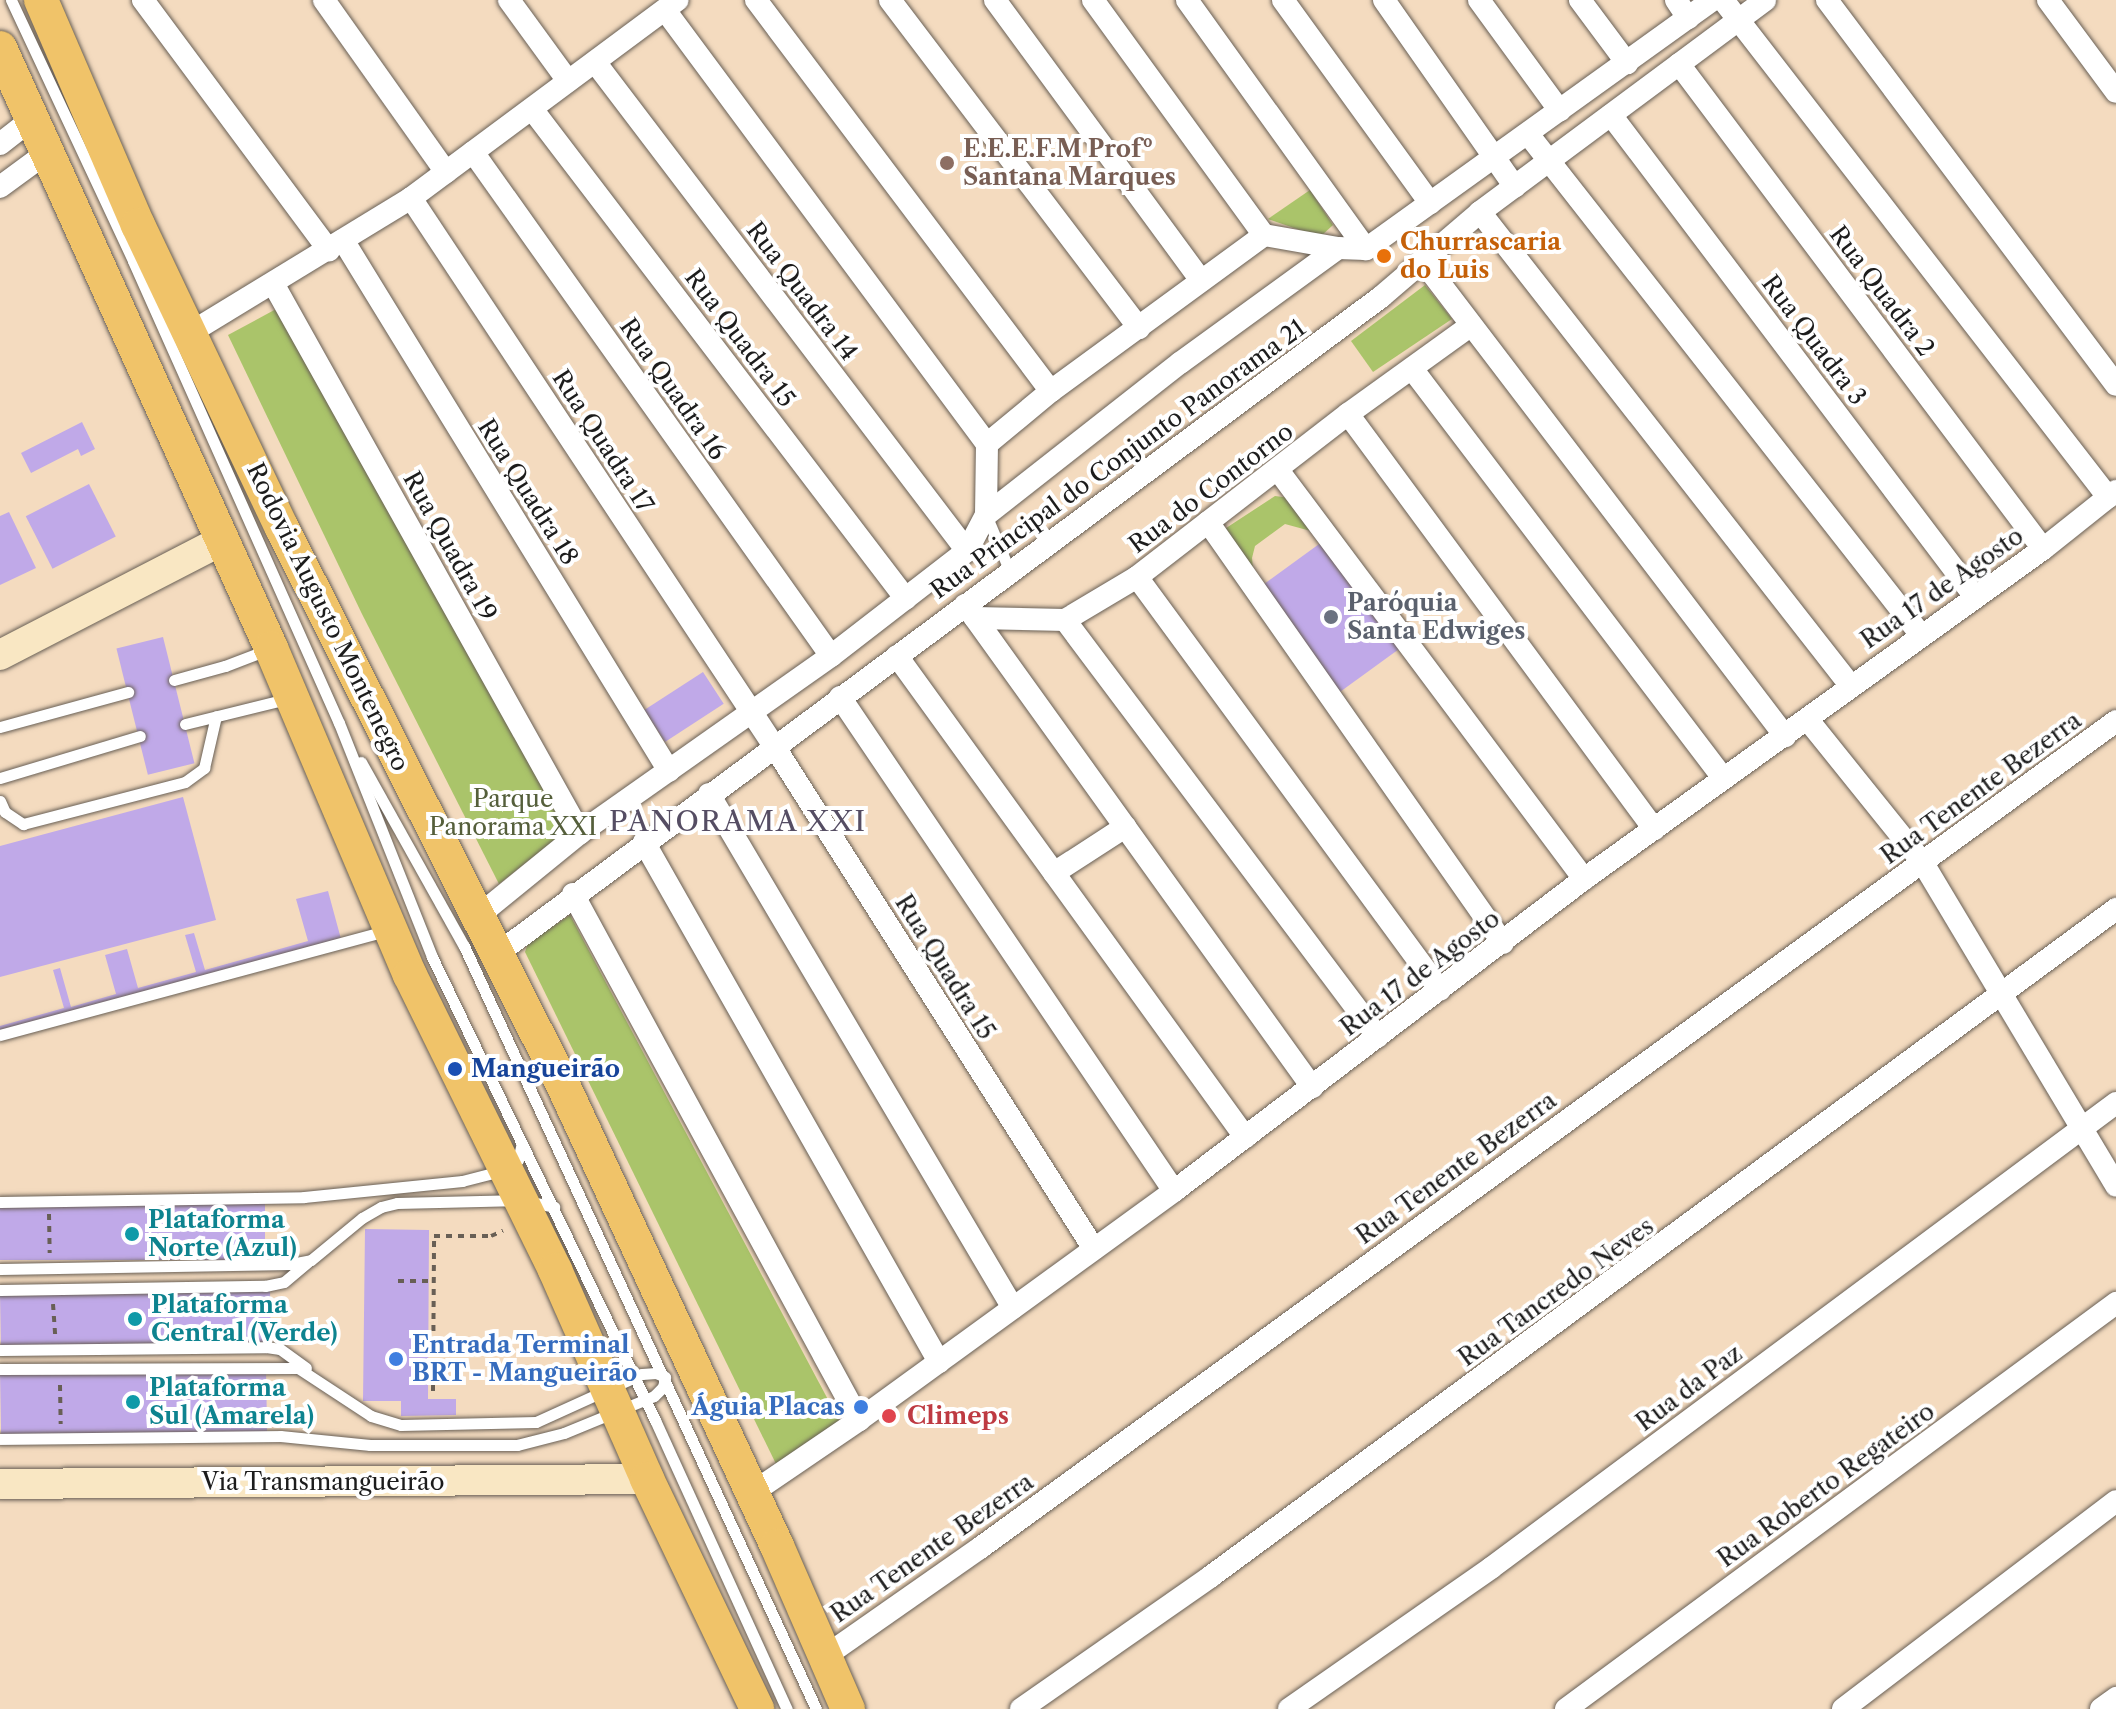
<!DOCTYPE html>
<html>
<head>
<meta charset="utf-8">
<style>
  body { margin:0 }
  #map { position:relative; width:2116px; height:1709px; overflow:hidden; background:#f4dbbf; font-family:"Libre Caslon Text",serif }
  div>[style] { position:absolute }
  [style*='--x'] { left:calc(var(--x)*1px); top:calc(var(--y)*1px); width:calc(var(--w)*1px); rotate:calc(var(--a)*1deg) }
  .green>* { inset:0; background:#aac46a }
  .building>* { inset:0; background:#c0a9e8; transform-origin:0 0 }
  .path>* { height:4px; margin-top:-2px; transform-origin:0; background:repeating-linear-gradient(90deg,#685f55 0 6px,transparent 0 12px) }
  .roads { filter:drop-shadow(0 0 2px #685f55) drop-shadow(0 0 2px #685f55) }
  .lane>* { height:11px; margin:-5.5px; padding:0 5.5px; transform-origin:5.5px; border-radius:5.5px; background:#fff }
  .street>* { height:22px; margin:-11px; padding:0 11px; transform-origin:11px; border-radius:11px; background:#fff }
  .secondary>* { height:30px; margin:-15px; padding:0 15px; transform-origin:15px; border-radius:15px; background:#f9e7c3 }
  .primary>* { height:34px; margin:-17px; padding:0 17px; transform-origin:17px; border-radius:17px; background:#f0c369 }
  .dots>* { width:22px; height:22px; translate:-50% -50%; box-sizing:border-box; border:4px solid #fff; border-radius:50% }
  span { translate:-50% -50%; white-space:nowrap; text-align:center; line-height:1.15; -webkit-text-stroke:8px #fff; paint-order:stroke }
  .education-label { font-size:24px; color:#785e54; font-weight:700 }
  .left { translate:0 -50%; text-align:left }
  .food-label { font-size:24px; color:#c56008; font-weight:700 }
  .street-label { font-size:24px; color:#1c1c1c }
  .worship-label { font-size:24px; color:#5b616d; font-weight:700 }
  .park-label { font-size:24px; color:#555f3b }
  .transit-label { font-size:24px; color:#164399; font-weight:700 }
  .culture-label { font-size:24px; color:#0d838f; font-weight:700 }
  .shop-label { font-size:24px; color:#366cbe; font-weight:700 }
  .right { translate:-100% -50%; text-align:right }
  .health-label { font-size:24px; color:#be3a42; font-weight:700 }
  .quarter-label { font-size:28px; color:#554d63; letter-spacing:2px }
</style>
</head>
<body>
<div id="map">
  <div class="green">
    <i style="clip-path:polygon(1310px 190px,1333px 225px,1320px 237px,1268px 219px)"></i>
    <i style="clip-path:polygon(1425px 285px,1452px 319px,1373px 372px,1351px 341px)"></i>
    <i style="clip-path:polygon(278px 308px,570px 828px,499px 884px,362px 614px,228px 335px)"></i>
    <i style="clip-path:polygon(1275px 496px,1290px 498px,1318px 533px,1285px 524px,1255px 546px,1252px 558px,1255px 591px,1217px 534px)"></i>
    <i style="clip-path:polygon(570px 915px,841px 1424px,778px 1468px,525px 952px,528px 943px)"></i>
  </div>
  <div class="building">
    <i style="clip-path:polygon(82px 422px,95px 449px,81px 456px,78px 449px,31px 473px,21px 453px)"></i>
    <i style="left:89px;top:484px;width:59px;height:71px;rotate:63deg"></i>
    <i style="clip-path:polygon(9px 512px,36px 568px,0 585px,0 516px)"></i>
    <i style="left:1326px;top:539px;width:132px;height:83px;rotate:54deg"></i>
    <i style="left:163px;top:637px;width:130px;height:48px;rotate:76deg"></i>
    <i style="left:703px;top:672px;width:38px;height:70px;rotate:57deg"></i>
    <i style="clip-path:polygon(183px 797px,216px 920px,0 977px,0 846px)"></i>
    <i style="clip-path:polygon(328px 891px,341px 939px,0 1033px,0 1026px,64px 1008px,53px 970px,60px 968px,71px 1007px,116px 994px,105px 955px,127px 949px,138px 988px,196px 972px,185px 935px,194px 933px,205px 970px,308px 941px,296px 899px)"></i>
    <i style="left:265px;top:1202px;width:58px;height:265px;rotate:90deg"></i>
    <i style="clip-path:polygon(365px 1229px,429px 1230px,428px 1399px,456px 1399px,456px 1415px,401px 1416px,401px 1401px,363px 1401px)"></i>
    <i style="left:270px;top:1291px;width:51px;height:270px;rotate:89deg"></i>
    <i style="left:266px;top:1369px;width:64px;height:266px;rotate:89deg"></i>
  </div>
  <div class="path">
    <i style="--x:49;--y:1214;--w:39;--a:89"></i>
    <i style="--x:398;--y:1281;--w:35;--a:0"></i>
    <i style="--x:53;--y:1304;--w:31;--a:86"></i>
    <i style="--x:60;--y:1385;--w:39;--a:89"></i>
    <i style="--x:433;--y:1391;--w:155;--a:-89.6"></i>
    <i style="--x:434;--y:1236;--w:57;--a:0"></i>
    <i style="--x:491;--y:1236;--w:13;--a:-23"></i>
  </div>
  <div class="roads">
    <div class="lane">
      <i style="--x:11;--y:0;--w:288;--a:64.9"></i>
      <i style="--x:133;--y:261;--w:506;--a:65.97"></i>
      <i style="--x:339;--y:723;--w:252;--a:68.3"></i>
      <i style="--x:432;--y:957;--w:514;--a:64.28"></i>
      <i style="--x:655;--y:1420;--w:318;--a:65.5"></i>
      <i style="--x:987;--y:517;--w:60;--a:67.3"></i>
      <i style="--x:174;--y:680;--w:53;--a:-15.4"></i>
      <i style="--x:225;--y:666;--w:45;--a:-20.9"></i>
      <i style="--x:185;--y:724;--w:105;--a:-13.8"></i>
      <i style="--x:0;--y:727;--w:133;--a:-15.3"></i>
      <i style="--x:361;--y:762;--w:211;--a:60.8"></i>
      <i style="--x:464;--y:946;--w:840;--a:65.23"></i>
      <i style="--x:0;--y:778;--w:146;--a:-16.7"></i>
      <i style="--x:0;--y:801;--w:12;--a:66"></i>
      <i style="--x:5;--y:812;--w:22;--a:34"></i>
      <i style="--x:23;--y:824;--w:167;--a:-14.5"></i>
      <i style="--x:185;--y:782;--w:24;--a:-36"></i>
      <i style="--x:204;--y:768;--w:53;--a:-77"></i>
      <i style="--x:0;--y:1035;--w:400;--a:-15.1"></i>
      <i style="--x:0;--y:1202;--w:304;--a:-0.9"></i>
      <i style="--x:304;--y:1197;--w:159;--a:-5.8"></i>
      <i style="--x:462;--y:1181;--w:44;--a:-14.3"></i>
      <i style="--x:505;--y:1170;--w:16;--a:-38"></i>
      <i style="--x:518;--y:1160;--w:17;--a:-77"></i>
      <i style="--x:0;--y:1269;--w:291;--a:-1"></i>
      <i style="--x:291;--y:1264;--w:20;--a:-11"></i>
      <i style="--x:311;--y:1260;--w:66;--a:-39.5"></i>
      <i style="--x:362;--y:1218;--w:22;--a:-30"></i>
      <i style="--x:381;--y:1207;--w:16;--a:-14"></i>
      <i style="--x:397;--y:1203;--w:125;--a:-1.4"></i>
      <i style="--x:522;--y:1200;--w:33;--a:12"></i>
      <i style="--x:0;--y:1290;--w:265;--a:-0.9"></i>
      <i style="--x:265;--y:1286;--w:19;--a:-12"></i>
      <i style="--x:284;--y:1282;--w:31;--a:-40"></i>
      <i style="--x:0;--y:1350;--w:266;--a:-0.6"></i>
      <i style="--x:266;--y:1347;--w:14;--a:8"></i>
      <i style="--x:280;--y:1349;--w:32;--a:36"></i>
      <i style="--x:0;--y:1369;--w:298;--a:-0.2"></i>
      <i style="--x:298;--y:1368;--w:87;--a:33.3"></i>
      <i style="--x:371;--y:1416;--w:31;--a:17"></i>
      <i style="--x:401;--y:1425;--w:135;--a:-1.3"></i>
      <i style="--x:536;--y:1422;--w:116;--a:-24.4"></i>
      <i style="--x:642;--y:1374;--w:14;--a:-4"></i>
      <i style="--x:656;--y:1373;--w:10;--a:24"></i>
      <i style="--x:665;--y:1377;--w:10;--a:101"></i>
      <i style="--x:663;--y:1387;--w:13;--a:135"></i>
      <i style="--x:654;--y:1396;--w:97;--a:157.7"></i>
      <i style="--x:564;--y:1433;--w:49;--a:165.7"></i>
      <i style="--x:517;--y:1445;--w:147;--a:180"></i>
      <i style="--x:370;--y:1445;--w:90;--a:-174.3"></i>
      <i style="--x:280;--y:1436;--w:280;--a:179.4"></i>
    </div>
    <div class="street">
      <i style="--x:143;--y:0;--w:312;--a:53.4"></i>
      <i style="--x:324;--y:0;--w:211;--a:54.7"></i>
      <i style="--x:509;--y:0;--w:100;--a:53.9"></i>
      <i style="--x:756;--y:0;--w:490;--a:53"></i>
      <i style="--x:890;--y:0;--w:412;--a:52.8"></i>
      <i style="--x:995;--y:0;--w:348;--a:53.7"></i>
      <i style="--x:1093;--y:0;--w:291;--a:54"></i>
      <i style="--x:1187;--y:0;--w:307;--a:54.3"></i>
      <i style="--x:1283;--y:0;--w:251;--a:54.1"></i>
      <i style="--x:1384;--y:0;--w:228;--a:55"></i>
      <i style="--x:1479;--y:0;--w:137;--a:53.9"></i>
      <i style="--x:1580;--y:0;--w:79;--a:53.3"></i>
      <i style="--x:1676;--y:0;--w:22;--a:56"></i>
      <i style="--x:1723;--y:0;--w:629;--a:52.24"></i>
      <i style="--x:1827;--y:0;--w:481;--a:53.1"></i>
      <i style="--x:2048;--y:0;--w:114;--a:53.5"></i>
      <i style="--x:665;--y:10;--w:540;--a:53.43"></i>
      <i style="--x:595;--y:62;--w:614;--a:52.74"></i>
      <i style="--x:1679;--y:64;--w:606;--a:53.11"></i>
      <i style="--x:532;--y:109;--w:616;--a:52.65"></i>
      <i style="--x:1611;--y:115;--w:604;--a:52.94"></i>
      <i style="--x:1528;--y:134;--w:637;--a:51.89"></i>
      <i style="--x:0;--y:144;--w:39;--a:-38"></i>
      <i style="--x:473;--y:152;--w:618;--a:54.61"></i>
      <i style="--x:0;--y:187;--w:56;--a:-36.3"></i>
      <i style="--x:411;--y:198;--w:657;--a:56.48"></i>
      <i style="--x:774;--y:746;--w:596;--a:57.54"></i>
      <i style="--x:1480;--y:212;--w:601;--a:51.97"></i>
      <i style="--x:343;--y:240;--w:623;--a:58.45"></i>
      <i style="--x:1422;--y:260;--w:599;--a:52.67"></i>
      <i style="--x:274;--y:285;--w:628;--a:60.82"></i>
      <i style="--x:190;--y:333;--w:259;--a:-31.4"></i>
      <i style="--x:411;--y:198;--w:332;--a:-36.6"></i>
      <i style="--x:1413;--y:370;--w:512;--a:52.77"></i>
      <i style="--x:1348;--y:414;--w:516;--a:53.6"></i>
      <i style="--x:1278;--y:470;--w:511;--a:53.2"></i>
      <i style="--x:986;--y:515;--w:71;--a:-89.2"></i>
      <i style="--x:987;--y:444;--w:83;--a:-39.6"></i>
      <i style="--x:1051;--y:391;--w:264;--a:-36.2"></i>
      <i style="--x:1264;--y:235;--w:75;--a:10"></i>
      <i style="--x:1208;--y:522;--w:514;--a:54.98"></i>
      <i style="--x:1137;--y:577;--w:512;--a:53.73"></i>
      <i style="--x:965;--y:605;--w:16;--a:52"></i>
      <i style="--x:975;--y:618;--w:90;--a:1.3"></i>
      <i style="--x:1065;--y:620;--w:84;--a:-30.8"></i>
      <i style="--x:1137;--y:577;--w:267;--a:-37.7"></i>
      <i style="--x:1348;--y:414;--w:150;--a:-35.8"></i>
      <i style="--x:975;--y:618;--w:578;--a:54.3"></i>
      <i style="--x:1065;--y:620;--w:521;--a:53.11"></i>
      <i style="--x:897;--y:656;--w:594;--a:54.11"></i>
      <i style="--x:840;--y:697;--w:596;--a:55.94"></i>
      <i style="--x:1808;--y:720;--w:184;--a:51.2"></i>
      <i style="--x:1923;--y:863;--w:376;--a:59.1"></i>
      <i style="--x:709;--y:794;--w:597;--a:59.4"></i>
      <i style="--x:644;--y:842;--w:598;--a:60.43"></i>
      <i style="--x:1054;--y:873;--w:85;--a:-32.9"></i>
      <i style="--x:573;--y:894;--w:599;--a:61.47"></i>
      <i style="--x:478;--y:916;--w:132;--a:-39.1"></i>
      <i style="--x:580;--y:833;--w:307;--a:-35.2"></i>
      <i style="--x:831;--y:656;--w:172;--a:-37.7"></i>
      <i style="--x:967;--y:551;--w:41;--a:-62.2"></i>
      <i style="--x:986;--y:515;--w:246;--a:-38.1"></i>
      <i style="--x:1180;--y:363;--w:195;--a:-36"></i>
      <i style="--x:1338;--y:248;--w:28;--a:2"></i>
      <i style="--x:1366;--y:249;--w:426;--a:-35.7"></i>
      <i style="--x:497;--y:954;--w:1101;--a:-36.62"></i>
      <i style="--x:1381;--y:297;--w:130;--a:-40.6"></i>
      <i style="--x:1480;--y:212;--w:355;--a:-36.6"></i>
      <i style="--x:752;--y:1493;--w:130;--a:-34.3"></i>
      <i style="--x:859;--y:1420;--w:389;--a:-36"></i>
      <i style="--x:1174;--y:1191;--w:515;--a:-37.27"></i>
      <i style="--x:1584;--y:879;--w:565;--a:-35.71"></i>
      <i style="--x:2043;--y:549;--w:93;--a:-38.5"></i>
      <i style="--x:827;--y:1655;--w:187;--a:-35"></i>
      <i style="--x:980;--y:1548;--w:1405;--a:-36.05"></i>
      <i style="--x:1021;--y:1709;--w:231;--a:-34.9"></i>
      <i style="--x:1210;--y:1577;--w:1126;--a:-36.4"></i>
      <i style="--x:1289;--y:1709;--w:246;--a:-34.9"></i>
      <i style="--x:1491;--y:1568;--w:779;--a:-36.65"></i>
      <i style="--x:1566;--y:1709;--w:684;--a:-36.43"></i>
      <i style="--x:1843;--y:1709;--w:343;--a:-37.3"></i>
      <i style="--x:2101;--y:1709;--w:19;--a:-36"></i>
    </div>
    <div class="secondary">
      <i style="--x:0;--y:655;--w:251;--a:-27.3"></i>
      <i style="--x:0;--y:1484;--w:647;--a:-0.44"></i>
    </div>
    <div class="primary">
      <i style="--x:41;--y:0;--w:245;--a:66.7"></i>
      <i style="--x:138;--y:225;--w:335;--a:64.6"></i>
      <i style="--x:282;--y:528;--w:624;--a:63.23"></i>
      <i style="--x:563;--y:1085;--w:508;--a:65.1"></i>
      <i style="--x:777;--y:1546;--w:178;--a:66.5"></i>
      <i style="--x:0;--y:48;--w:658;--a:65.69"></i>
      <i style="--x:271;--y:648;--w:355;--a:67"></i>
      <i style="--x:410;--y:975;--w:329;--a:63.8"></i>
      <i style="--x:555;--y:1270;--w:228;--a:66.2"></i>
      <i style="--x:647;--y:1479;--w:255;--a:64.4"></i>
    </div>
  </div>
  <div class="dots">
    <i style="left:947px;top:163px;background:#8d6e63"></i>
    <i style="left:1384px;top:256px;background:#e8710a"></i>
    <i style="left:1331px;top:617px;background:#6b7280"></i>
    <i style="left:455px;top:1069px;background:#1a4fb4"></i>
    <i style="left:132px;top:1234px;background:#0f9aa8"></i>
    <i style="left:135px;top:1319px;background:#0f9aa8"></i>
    <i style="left:396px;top:1359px;background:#3f7fe0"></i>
    <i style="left:133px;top:1402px;background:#0f9aa8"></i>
    <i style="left:861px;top:1407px;background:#3f7fe0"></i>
    <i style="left:889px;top:1416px;background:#e0444e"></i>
  </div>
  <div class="education-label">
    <span class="left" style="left:963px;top:163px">E.E.E.F.M Profº<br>Santana Marques</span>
  </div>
  <div class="food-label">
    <span class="left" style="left:1400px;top:256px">Churrascaria<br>do Luis</span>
  </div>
  <div class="street-label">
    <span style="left:802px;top:291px;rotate:53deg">Rua Quadra 14</span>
    <span style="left:1882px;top:291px;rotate:53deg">Rua Quadra 2</span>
    <span style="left:740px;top:338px;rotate:53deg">Rua Quadra 15</span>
    <span style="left:1814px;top:340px;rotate:53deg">Rua Quadra 3</span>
    <span style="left:673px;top:389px;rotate:55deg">Rua Quadra 16</span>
    <span style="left:603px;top:441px;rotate:57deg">Rua Quadra 17</span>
    <span style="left:1118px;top:459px;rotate:-36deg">Rua Principal do Conjunto Panorama 21</span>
    <span style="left:1211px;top:488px;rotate:-37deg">Rua do Contorno</span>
    <span style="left:528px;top:492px;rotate:58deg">Rua Quadra 18</span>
    <span style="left:450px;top:546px;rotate:61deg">Rua Quadra 19</span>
    <span style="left:1942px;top:588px;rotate:-35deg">Rua 17 de Agosto</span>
    <span style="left:328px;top:617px;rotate:64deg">Rodovia Augusto Montenegro</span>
    <span style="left:1981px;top:788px;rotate:-36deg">Rua Tenente Bezerra</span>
    <span style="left:945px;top:967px;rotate:58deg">Rua Quadra 15</span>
    <span style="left:1420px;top:973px;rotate:-37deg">Rua 17 de Agosto</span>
    <span style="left:1456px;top:1168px;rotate:-36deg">Rua Tenente Bezerra</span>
    <span style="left:1556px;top:1292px;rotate:-36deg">Rua Tancredo Neves</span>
    <span style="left:1689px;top:1388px;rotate:-37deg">Rua da Paz</span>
    <span style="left:323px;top:1482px">Via Transmangueirão</span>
    <span style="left:1826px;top:1485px;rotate:-36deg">Rua Roberto Regateiro</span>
    <span style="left:932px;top:1548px;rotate:-35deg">Rua Tenente Bezerra</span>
  </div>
  <div class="worship-label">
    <span class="left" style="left:1347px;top:617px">Paróquia<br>Santa Edwiges</span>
  </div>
  <div class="park-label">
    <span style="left:513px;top:813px">Parque<br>Panorama XXI</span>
  </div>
  <div class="transit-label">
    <span class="left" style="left:471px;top:1069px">Mangueirão</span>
  </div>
  <div class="culture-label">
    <span class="left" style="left:148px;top:1234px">Plataforma<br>Norte (Azul)</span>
    <span class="left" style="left:151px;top:1319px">Plataforma<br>Central (Verde)</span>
    <span class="left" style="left:149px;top:1402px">Plataforma<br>Sul (Amarela)</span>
  </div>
  <div class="shop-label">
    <span class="left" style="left:412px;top:1359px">Entrada Terminal<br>BRT - Mangueirão</span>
    <span class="right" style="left:845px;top:1407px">Águia Placas</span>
  </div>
  <div class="health-label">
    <span class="left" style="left:907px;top:1416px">Climeps</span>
  </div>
  <div class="quarter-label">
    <span style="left:738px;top:821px">PANORAMA XXI</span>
  </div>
</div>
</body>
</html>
